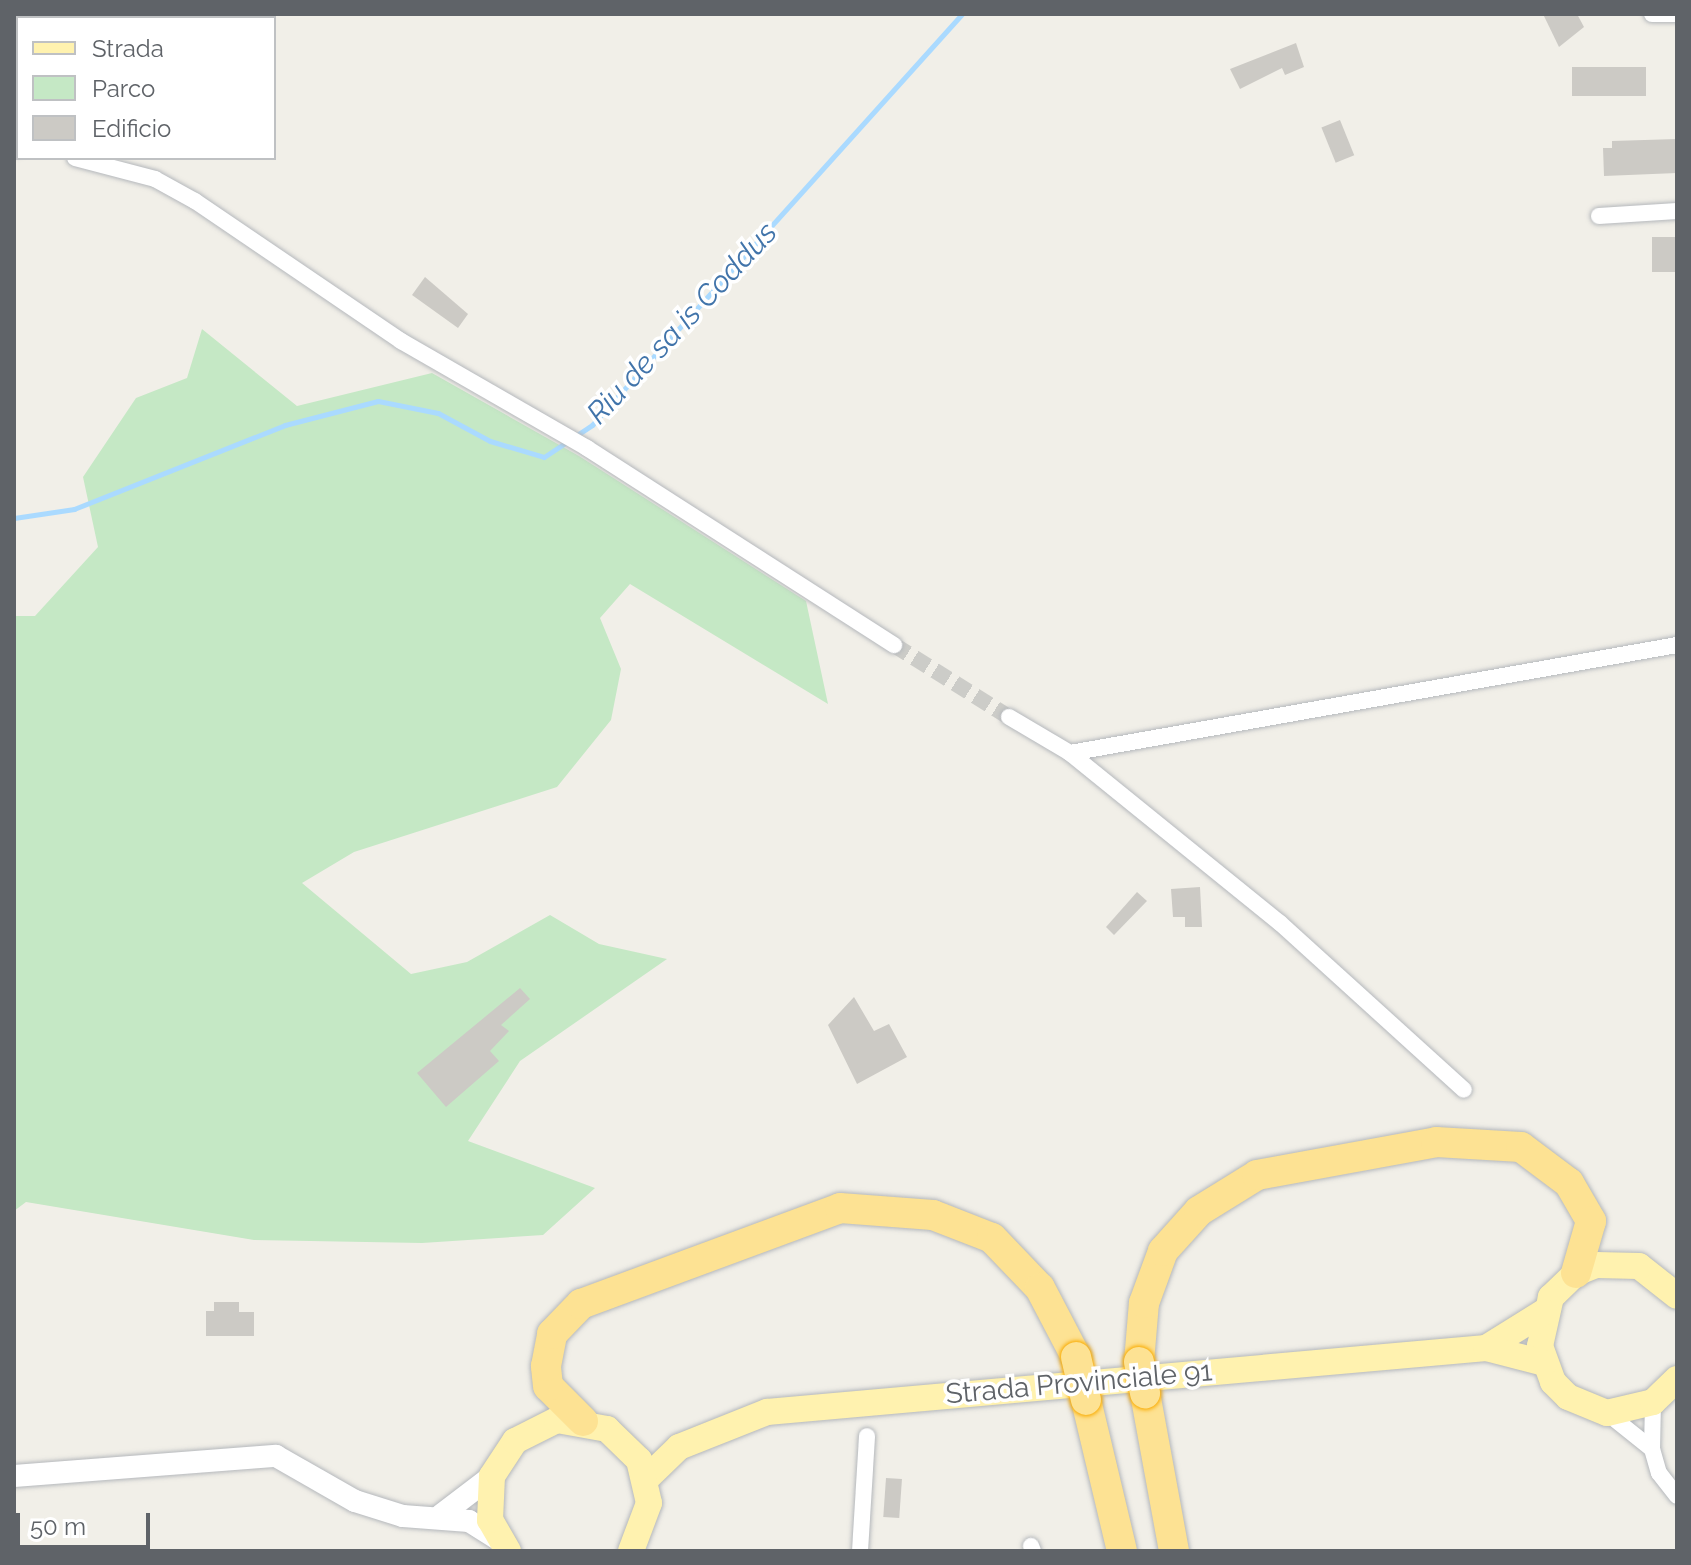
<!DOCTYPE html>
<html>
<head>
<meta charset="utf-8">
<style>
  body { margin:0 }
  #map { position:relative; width:1691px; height:1565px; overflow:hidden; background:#f1efe8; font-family:Raleway,sans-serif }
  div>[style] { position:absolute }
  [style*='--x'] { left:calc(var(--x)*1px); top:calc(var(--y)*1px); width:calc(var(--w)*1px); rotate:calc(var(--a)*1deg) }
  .green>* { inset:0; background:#c5e8c5 }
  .stream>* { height:5px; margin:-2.5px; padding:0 2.5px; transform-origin:2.5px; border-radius:2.5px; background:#aadaff }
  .building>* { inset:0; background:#cccac5; transform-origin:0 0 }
  .street-tunnel>* { height:16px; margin-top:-8px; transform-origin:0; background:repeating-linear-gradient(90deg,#ccccc8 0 16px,transparent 0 24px) }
  .roads { filter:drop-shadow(0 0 2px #b5b8bc) drop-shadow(0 0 2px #b5b8bc) }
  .street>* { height:16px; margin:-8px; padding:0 8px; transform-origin:8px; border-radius:8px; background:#fff }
  .secondary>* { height:22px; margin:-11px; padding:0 11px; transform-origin:11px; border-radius:11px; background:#fff }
  .primary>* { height:26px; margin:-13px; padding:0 13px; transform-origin:13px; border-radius:13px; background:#fff2af }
  .highway>* { height:30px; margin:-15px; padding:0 15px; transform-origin:15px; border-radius:15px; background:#fde293 }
  .bridges { filter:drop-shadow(0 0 2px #f9ab00) drop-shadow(0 0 2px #f9ab00) }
  .highway-bridge>* { height:30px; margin:-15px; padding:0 15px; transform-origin:15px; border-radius:15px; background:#fde293 }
  span { translate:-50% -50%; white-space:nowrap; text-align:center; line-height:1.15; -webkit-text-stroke:7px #fff; paint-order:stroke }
  .street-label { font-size:28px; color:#5f6368 }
  .water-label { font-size:30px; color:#4174aa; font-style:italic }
  .frame { position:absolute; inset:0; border:16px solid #5f6368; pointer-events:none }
  .legend { position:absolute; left:16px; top:16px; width:260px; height:144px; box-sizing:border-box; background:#fff; border:2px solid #bfc1c3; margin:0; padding:10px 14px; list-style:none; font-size:24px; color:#5f6368 }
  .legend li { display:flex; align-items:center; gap:16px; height:40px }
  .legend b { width:40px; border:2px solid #bfc1c3 }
  .scale { position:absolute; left:16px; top:1513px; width:134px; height:36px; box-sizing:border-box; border:4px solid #5f6368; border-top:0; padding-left:10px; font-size:24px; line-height:28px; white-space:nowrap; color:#5f6368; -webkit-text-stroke:6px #fff; paint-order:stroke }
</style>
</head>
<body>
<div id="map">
  <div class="green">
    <i style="clip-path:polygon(202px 329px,297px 406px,432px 373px,579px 456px,806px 601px,828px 704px,630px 584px,600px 618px,621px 669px,611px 720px,557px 787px,354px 852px,302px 883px,411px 974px,467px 962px,550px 915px,599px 944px,667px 959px,520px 1061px,468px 1141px,595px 1188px,543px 1235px,422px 1243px,254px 1240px,26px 1202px,14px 1211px,14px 616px,35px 616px,98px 547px,83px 477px,136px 398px,187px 378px)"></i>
  </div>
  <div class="stream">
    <i style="--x:14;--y:518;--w:61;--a:-8.5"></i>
    <i style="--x:74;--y:509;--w:227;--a:-21.7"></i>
    <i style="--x:285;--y:425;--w:96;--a:-14.5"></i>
    <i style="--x:378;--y:401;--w:61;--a:11.3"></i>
    <i style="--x:438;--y:413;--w:59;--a:28.3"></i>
    <i style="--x:490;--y:441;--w:56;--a:16.5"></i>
    <i style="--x:544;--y:457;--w:58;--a:-33.7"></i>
    <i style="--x:592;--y:425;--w:553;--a:-48.01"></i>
  </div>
  <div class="building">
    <i style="clip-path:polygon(1543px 14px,1577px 14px,1584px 27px,1559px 47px)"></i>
    <i style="clip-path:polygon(1296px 43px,1304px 67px,1285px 75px,1282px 68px,1240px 89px,1230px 69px)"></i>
    <i style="left:1646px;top:67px;width:29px;height:74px;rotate:90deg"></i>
    <i style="left:1340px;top:120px;width:38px;height:20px;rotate:68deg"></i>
    <i style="clip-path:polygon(1677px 139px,1677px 173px,1604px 176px,1603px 148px,1612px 148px,1612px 141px)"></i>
    <i style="left:1677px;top:237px;width:35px;height:25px;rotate:90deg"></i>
    <i style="clip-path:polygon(425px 277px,468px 314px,458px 328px,412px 295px)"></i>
    <i style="clip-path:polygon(1200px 887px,1202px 927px,1185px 927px,1185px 917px,1173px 917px,1171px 889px)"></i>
    <i style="clip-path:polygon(1137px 892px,1147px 901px,1114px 935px,1106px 927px)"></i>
    <i style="clip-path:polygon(520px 988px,530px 999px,501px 1025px,509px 1031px,490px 1051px,499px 1061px,446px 1107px,417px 1073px)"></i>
    <i style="clip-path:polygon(854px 997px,874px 1031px,889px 1024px,907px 1057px,857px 1084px,828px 1025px)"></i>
    <i style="clip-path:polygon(214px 1302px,239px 1302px,239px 1312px,254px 1312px,254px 1336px,206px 1336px,206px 1311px,214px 1311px)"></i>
    <i style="left:886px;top:1478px;width:16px;height:39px;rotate:4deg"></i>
  </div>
  <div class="street-tunnel">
    <i style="--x:894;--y:645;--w:136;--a:32.1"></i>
  </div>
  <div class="roads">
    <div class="street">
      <i style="--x:1652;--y:14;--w:25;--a:0"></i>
      <i style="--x:14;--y:147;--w:4;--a:14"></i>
      <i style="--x:75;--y:158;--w:83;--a:14.7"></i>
      <i style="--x:155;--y:179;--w:46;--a:28.8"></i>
      <i style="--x:195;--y:201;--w:249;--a:34.2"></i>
      <i style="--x:401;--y:341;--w:215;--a:29.9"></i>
      <i style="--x:587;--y:448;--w:365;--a:32.7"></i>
      <i style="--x:1599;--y:216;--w:78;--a:-3.7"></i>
      <i style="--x:1009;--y:717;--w:71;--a:30.5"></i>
      <i style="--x:1070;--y:753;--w:270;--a:39"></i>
      <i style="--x:1280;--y:923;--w:248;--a:42.2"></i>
      <i style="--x:1070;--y:753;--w:617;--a:-10.09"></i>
      <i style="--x:1653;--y:1402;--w:47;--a:91.2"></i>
      <i style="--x:1652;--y:1449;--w:25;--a:74"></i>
      <i style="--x:1659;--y:1473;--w:29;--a:52"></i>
      <i style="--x:1607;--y:1413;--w:58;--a:38.7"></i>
      <i style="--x:1031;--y:1546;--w:5;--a:68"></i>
      <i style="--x:860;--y:1551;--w:115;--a:-86.5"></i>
    </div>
    <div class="secondary">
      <i style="--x:14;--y:1476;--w:263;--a:-4.4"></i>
      <i style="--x:276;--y:1456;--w:91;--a:29.7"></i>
      <i style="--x:355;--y:1501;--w:50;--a:17.4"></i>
      <i style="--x:403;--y:1516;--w:66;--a:4.3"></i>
      <i style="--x:469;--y:1521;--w:36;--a:32"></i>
      <i style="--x:441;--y:1515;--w:64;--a:-37.4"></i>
    </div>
    <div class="primary">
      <i style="--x:1677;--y:1296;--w:48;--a:-141.7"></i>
      <i style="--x:1639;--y:1266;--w:43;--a:-178.7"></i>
      <i style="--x:1596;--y:1265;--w:22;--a:158"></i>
      <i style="--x:1576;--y:1273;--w:35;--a:136"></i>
      <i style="--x:1551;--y:1297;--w:50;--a:102.7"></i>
      <i style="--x:1540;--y:1346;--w:38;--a:70"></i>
      <i style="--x:1553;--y:1382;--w:21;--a:45"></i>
      <i style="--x:1568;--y:1397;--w:42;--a:22.3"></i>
      <i style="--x:1607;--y:1413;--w:47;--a:-13.4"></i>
      <i style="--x:1653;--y:1402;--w:33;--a:-44"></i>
      <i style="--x:1486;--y:1348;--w:68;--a:-31.8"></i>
      <i style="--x:646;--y:1479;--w:46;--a:-44.1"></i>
      <i style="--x:679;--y:1447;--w:95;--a:-21.7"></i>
      <i style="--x:767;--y:1412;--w:722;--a:-5.09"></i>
      <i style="--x:1486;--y:1348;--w:60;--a:14.5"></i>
      <i style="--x:508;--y:1551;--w:36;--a:-120"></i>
      <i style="--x:490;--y:1520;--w:44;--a:-87.4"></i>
      <i style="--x:492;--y:1476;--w:42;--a:-56.7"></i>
      <i style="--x:515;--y:1441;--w:47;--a:-26.6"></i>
      <i style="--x:557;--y:1420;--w:51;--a:10.2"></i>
      <i style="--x:607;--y:1429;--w:45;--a:44.1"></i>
      <i style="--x:639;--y:1460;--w:44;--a:76.9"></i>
      <i style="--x:649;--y:1503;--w:51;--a:110.6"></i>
    </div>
    <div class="highway">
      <i style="--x:1139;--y:1362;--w:59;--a:-85.2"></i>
      <i style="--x:1144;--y:1303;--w:55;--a:-69.9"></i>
      <i style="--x:1163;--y:1251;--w:54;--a:-48"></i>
      <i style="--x:1199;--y:1211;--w:68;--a:-31.8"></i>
      <i style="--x:1257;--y:1175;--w:182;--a:-10.4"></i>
      <i style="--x:1436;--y:1142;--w:85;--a:3.4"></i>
      <i style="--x:1521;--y:1147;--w:60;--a:36.9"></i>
      <i style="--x:1569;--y:1183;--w:44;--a:59.9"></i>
      <i style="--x:1591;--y:1221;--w:54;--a:106.1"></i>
      <i style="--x:1145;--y:1393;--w:161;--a:79.6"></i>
      <i style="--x:1086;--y:1400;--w:155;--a:76.6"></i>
      <i style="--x:583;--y:1421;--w:49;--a:-135"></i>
      <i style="--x:548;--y:1386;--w:20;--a:-96"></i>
      <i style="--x:546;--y:1366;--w:33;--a:-79"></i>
      <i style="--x:552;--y:1334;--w:42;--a:-46"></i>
      <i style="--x:581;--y:1304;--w:276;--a:-20.3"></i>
      <i style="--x:840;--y:1208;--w:93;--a:4.3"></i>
      <i style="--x:933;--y:1215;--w:63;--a:21.3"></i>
      <i style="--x:992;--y:1238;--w:69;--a:46.2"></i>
      <i style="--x:1040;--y:1288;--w:78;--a:62.4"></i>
    </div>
  </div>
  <div class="bridges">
    <div class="highway-bridge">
      <i style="--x:1076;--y:1357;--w:44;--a:76.9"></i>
      <i style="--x:1139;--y:1362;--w:32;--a:79"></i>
    </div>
  </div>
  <div class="street-label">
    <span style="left:1079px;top:1383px;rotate:-5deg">Strada Provinciale 91</span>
  </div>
  <div class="water-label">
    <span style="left:682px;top:323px;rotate:-47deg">Riu de sa is Coddus</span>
  </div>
  <div class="frame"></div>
  <ul class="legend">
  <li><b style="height:10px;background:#fff2af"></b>Strada</li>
  <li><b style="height:22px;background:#c5e8c5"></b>Parco</li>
  <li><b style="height:22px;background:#cccac5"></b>Edificio</li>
  </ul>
  <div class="scale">50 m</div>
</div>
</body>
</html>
